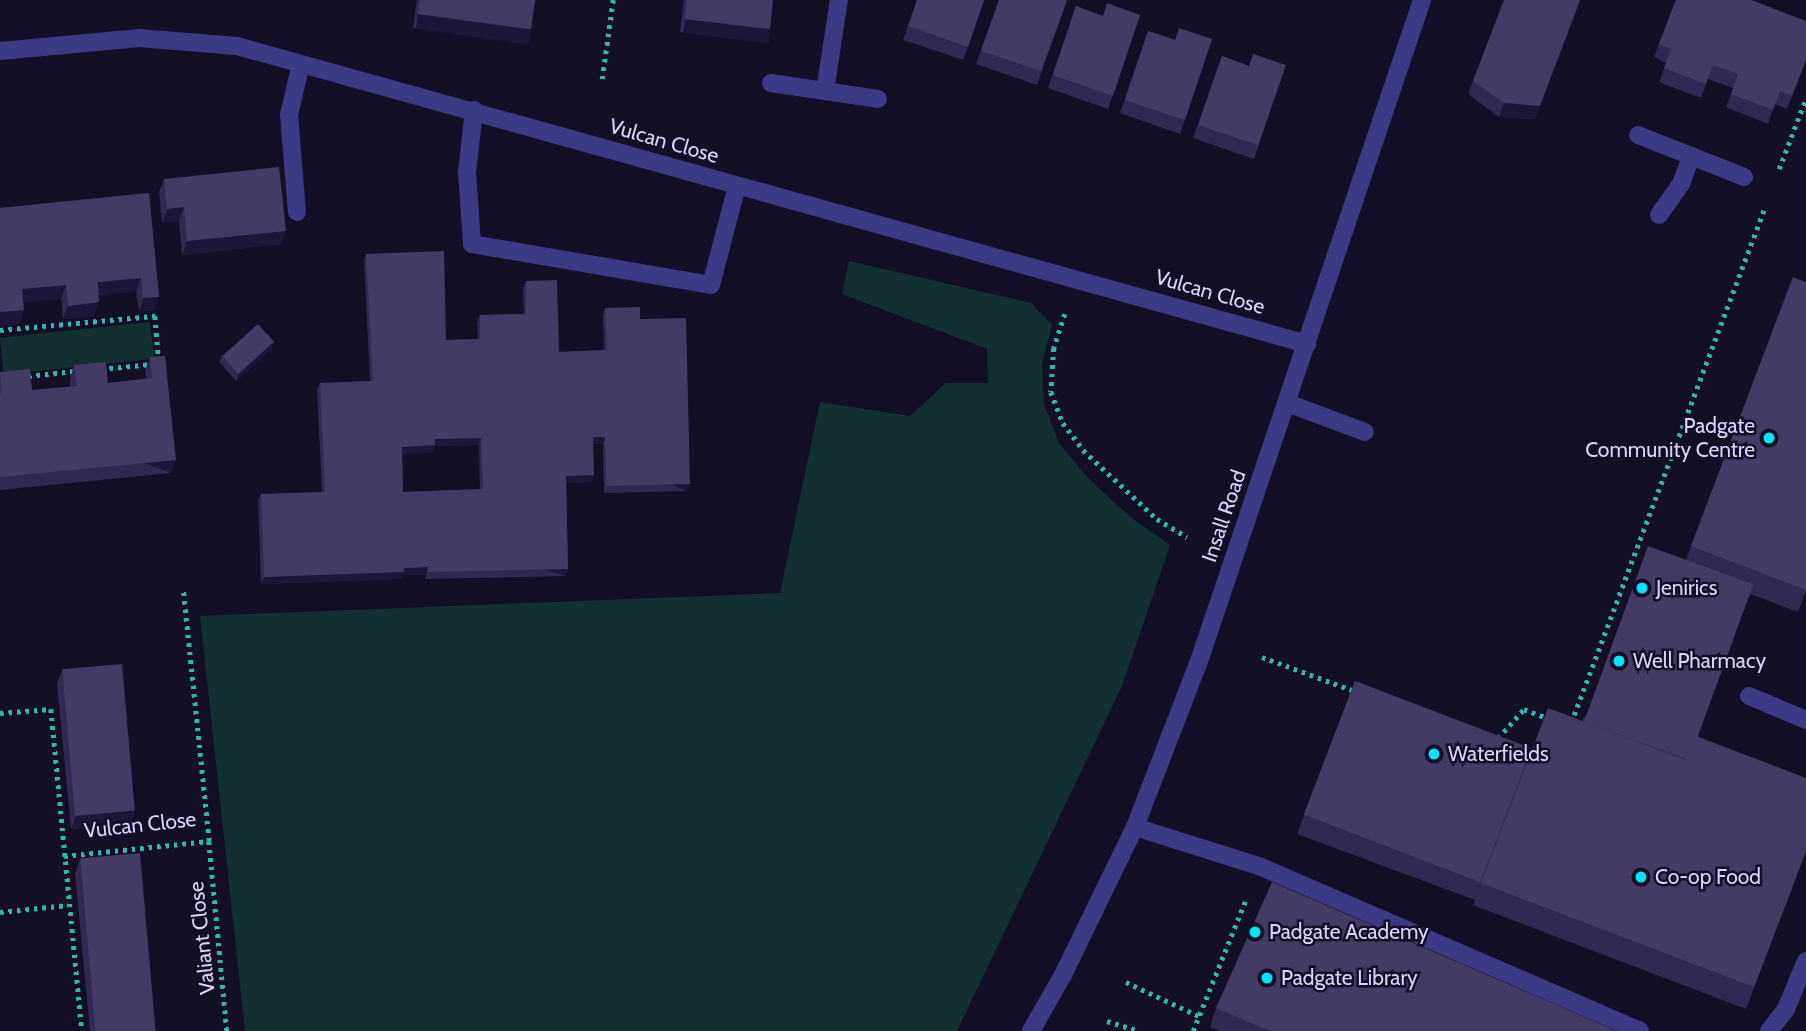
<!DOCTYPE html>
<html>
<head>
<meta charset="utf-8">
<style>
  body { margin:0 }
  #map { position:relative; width:1806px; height:1031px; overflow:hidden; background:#130f26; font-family:Cabin,sans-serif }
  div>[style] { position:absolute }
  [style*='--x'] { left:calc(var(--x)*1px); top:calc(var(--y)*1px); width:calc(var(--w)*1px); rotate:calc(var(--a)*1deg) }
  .green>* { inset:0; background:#12302f; transform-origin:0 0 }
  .path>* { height:4.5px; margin-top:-2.25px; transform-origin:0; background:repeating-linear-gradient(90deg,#2fb8b0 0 3.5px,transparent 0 8.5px) }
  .minor>* { height:18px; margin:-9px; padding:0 9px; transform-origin:9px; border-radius:9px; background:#3d3a85 }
  .wall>* { inset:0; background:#312854 }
  .shaded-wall>* { inset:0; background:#1d163a; transform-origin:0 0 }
  .building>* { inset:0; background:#433a66; transform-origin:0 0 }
  .dots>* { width:19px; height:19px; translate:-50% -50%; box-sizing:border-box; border:4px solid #130f26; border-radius:50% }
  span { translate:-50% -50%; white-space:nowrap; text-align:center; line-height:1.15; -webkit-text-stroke:5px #130f26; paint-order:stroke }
  .street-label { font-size:21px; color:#d9d4ff }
  .poi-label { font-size:21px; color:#d9d4ff }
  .right { translate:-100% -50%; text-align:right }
  .left { translate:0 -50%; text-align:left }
</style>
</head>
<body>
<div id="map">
  <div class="green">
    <i style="clip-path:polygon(849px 261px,1031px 303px,1052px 325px,1042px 364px,1044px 404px,1059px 443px,1088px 478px,1129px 516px,1170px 545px,1122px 686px,957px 1031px,245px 1031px,200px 616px,780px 593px,820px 402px,910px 416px,946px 383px,988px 383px,987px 349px,842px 294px)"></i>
    <i style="left:150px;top:322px;width:37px;height:151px;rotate:84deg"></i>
  </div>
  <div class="path">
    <i style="--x:602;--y:79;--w:80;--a:-82.1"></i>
    <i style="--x:1779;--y:169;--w:76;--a:-69.2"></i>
    <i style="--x:1065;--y:314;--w:36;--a:108"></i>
    <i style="--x:1054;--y:348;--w:44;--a:93.9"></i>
    <i style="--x:1051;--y:392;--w:33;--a:69"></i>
    <i style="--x:1063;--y:423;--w:34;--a:53"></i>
    <i style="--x:1083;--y:450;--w:101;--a:43"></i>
    <i style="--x:1157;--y:519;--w:35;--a:31"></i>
    <i style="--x:0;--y:330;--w:156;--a:-5.2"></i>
    <i style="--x:155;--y:316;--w:47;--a:85.1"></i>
    <i style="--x:101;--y:369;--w:51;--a:-5.6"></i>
    <i style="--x:28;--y:376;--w:47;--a:-6.1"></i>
    <i style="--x:1262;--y:657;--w:101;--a:20.2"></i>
    <i style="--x:0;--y:713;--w:51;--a:-4.5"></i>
    <i style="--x:51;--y:709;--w:323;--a:84.5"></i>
    <i style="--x:1571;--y:723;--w:551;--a:-69.4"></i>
    <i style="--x:1498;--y:738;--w:39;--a:-48"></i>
    <i style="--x:1524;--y:709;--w:26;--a:21"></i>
    <i style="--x:209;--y:841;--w:191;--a:84.6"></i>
    <i style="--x:64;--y:856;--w:146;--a:-5.9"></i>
    <i style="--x:209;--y:841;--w:253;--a:-95.9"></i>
    <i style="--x:0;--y:912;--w:68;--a:-5.9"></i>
    <i style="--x:1126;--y:982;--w:81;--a:25"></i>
    <i style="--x:1107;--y:1021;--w:34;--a:17"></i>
    <i style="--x:1193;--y:1031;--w:142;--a:-68.1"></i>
  </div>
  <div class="minor">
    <i style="--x:0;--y:51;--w:140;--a:-5.3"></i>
    <i style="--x:139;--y:38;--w:98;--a:4.7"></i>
    <i style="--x:237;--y:46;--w:1111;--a:15.56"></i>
    <i style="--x:771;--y:83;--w:108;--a:8.5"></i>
    <i style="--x:825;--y:91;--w:92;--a:-81.3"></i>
    <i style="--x:474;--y:110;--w:62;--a:96.4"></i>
    <i style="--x:467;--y:172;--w:72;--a:86"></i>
    <i style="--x:472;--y:244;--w:242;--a:9.7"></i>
    <i style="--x:711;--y:285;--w:102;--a:-75.3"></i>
    <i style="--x:1638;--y:135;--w:114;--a:21.6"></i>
    <i style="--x:297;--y:212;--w:97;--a:-94.7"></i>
    <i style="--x:289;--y:115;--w:52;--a:-76.8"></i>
    <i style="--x:1659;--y:215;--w:38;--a:-55"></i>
    <i style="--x:1681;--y:184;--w:30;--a:-70"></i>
    <i style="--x:1287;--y:403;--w:83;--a:20.4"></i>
    <i style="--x:1749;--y:696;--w:62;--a:22.8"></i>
    <i style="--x:1135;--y:827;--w:130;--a:17.5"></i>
    <i style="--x:1259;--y:866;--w:415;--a:23.4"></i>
    <i style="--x:1031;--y:1031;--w:64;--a:-60.3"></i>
    <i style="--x:1063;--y:975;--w:165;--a:-64.1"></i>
    <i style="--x:1135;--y:827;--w:175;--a:-68.9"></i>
    <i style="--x:1198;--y:664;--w:701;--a:-71.36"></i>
    <i style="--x:1769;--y:1031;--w:28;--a:-52"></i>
    <i style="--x:1786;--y:1009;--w:52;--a:-67.4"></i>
  </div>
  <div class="wall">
    <i style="clip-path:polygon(417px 0,535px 0,531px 29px,526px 43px,413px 28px)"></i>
    <i style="clip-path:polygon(684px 0,773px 0,765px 42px,680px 32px)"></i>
    <i style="clip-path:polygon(917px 0,984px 0,963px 60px,903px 40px)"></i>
    <i style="clip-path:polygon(999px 0,1067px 0,1037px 85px,976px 64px)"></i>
    <i style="clip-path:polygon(1504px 0,1535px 119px,1499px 117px,1468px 94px)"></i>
    <i style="clip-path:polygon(1676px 0,1806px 60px,1787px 109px,1775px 104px,1768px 124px,1726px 107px,1733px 88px,1708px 79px,1701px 98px,1659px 82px,1666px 63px,1654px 57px)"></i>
    <i style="clip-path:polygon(1076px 6px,1103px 16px,1140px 15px,1108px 109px,1048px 88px)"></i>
    <i style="clip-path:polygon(1148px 31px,1175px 40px,1212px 39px,1180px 134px,1120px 113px)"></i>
    <i style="clip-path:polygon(1222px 56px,1249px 66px,1286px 65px,1254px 159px,1193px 138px)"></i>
    <i style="clip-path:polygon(164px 179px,286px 231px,281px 244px,182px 255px,179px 221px,162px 223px,159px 192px)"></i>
    <i style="clip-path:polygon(149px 193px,159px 297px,154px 310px,139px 312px,136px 291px,98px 295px,94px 316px,63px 319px,61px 299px,39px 300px,23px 302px,24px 310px,19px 324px,0 325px,0 208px)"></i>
    <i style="clip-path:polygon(evenodd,366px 254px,446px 340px,478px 339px,477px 322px,480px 315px,524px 314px,523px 289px,526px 281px,559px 352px,604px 350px,603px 315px,605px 308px,640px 319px,687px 491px,604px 493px,603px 444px,593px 444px,594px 475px,591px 482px,566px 483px,568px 569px,566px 576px,425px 579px,426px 575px,402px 575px,401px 579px,261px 584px,258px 501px,261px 494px,322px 492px,317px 390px,320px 383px,370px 381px,364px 261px,366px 254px,479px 445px,480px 489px,403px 492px,402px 454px,433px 452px,435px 446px,479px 445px)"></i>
    <i style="clip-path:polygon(1793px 277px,1806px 591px,1798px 612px,1750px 594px,1695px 739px,1806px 852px,1746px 1009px,1473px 905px,1475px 900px,1297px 834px,1355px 681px,1532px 748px,1582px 721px,1686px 560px)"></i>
    <i style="clip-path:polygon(271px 349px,236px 381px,219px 362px,222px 355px)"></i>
    <i style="clip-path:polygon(150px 357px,171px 473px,0 490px,0 372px,32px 390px,70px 387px,70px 379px,74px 365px,108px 383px,146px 379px,145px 371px)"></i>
    <i style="clip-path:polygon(62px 670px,135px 810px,130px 823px,71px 829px,57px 684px)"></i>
    <i style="clip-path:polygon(80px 859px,156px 1031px,90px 1031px,75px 873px)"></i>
    <i style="clip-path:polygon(1216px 1008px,1617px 1031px,1220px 1031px,1210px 1027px)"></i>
  </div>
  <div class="shaded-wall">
    <i style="clip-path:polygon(1580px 3px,1535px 119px,1499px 117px,1504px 103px)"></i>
    <i style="left:418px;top:14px;width:114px;height:15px;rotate:8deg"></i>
    <i style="left:685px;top:19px;width:86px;height:14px;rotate:7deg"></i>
    <i style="clip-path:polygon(184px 207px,179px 221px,162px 223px,167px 209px)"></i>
    <i style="clip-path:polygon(286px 231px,281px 244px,182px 255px,187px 241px)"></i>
    <i style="clip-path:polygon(141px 278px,136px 291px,93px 296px,98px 282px)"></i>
    <i style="clip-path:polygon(66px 285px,61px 299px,17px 303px,22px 289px)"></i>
    <i style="clip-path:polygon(159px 297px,154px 310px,139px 312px,143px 298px)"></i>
    <i style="clip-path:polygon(99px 302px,94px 316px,63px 319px,68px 306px)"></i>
    <i style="clip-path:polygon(24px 310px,19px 324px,0 325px,0 312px)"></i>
    <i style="clip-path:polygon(274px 342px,271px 349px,236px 381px,238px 374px)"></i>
    <i style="clip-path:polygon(593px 437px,605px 437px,603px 444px,591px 444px)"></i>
    <i style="clip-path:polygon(481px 438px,479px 445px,435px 446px,433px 452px,399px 454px,402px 447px,435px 439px)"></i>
    <i style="left:176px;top:460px;width:14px;height:177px;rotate:111deg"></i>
    <i style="clip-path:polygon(594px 475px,591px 482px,563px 483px,566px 476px)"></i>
    <i style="left:690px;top:484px;width:8px;height:84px;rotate:113deg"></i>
    <i style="clip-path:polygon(428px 567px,426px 575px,402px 575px,401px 579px,261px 584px,264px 577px)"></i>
    <i style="left:568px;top:569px;width:7px;height:140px;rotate:106deg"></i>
    <i style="clip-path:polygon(135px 810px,130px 823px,71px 829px,76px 816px)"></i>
  </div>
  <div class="building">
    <i style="clip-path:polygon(420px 0,535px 0,531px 29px,418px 14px)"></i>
    <i style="clip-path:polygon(687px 0,773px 0,770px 29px,685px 19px)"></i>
    <i style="clip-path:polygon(917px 0,984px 0,968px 47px,908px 26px)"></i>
    <i style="clip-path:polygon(999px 0,1067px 0,1041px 71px,981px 51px)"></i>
    <i style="clip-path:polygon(1504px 0,1580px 0,1540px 106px,1504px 103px,1473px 81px)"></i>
    <i style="clip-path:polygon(1676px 0,1751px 0,1806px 21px,1806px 60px,1792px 96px,1780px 91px,1773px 110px,1731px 94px,1738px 74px,1713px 65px,1706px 84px,1664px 68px,1671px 49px,1659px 44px)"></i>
    <i style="clip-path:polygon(1107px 3px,1140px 15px,1113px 96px,1053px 75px,1076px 6px,1103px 16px)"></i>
    <i style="clip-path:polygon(1179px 28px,1212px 39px,1185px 120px,1125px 100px,1148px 31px,1175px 40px)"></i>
    <i style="clip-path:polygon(1253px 54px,1286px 65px,1258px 145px,1198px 125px,1222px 56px,1249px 66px)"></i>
    <i style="clip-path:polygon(279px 167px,286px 231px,187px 241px,184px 207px,167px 209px,164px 179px)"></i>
    <i style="clip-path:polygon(149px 193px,159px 297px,143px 298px,141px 278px,98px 282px,99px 302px,68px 306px,66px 285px,22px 289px,24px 310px,0 312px,0 208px)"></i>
    <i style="clip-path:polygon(evenodd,444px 251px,446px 340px,480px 339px,480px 315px,526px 314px,526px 281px,557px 280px,559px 352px,607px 350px,605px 308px,640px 307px,640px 319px,686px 318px,690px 484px,606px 486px,605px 437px,593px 437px,594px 475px,566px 476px,568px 569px,428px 572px,428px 567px,404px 568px,404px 572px,264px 577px,261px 494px,325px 492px,320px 383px,373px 381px,366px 254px,444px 251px,481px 438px,483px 489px,403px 492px,402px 447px,435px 445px,435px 439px,481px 438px)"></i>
    <i style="clip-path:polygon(1793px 277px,1806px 282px,1806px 590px,1691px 546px)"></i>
    <i style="left:258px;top:324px;width:24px;height:48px;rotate:48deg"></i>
    <i style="clip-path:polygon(165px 356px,176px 460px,0 477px,0 393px,1px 393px,0 372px,30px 369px,32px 390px,77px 386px,74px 365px,106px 362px,108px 383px,152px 378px,150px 357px)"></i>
    <i style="left:1648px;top:546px;width:112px;height:187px;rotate:20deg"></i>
    <i style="left:122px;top:664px;width:147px;height:60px;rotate:85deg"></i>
    <i style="left:1355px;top:681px;width:189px;height:143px;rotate:21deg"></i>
    <i style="clip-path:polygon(1548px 708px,1686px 760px,1696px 736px,1806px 778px,1806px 851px,1754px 987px,1481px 883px)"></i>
    <i style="left:140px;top:853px;width:179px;height:60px;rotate:85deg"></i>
    <i style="clip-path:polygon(1272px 882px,1617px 1031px,1270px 1031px,1216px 1008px)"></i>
  </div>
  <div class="dots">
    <i style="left:1769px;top:438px;background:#00e5ff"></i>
    <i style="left:1642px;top:588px;background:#00e5ff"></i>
    <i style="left:1619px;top:661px;background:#00e5ff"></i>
    <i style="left:1434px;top:754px;background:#00e5ff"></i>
    <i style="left:1641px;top:877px;background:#00e5ff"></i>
    <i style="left:1255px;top:932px;background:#00e5ff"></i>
    <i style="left:1267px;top:978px;background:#00e5ff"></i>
  </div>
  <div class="street-label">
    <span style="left:664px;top:141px;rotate:16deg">Vulcan Close</span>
    <span style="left:1210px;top:292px;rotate:16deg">Vulcan Close</span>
    <span style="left:1224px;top:516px;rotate:-71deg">Insall Road</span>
    <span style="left:140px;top:825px;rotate:-6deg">Vulcan Close</span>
    <span style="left:202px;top:938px;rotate:-96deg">Valiant Close</span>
  </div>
  <div class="poi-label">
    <span class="right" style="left:1755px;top:438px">Padgate<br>Community Centre</span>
    <span class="left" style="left:1656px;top:588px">Jenirics</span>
    <span class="left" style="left:1633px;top:661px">Well Pharmacy</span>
    <span class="left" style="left:1448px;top:754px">Waterfields</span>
    <span class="left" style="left:1655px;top:877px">Co-op Food</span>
    <span class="left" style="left:1269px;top:932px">Padgate Academy</span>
    <span class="left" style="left:1281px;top:978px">Padgate Library</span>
  </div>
</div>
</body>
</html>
